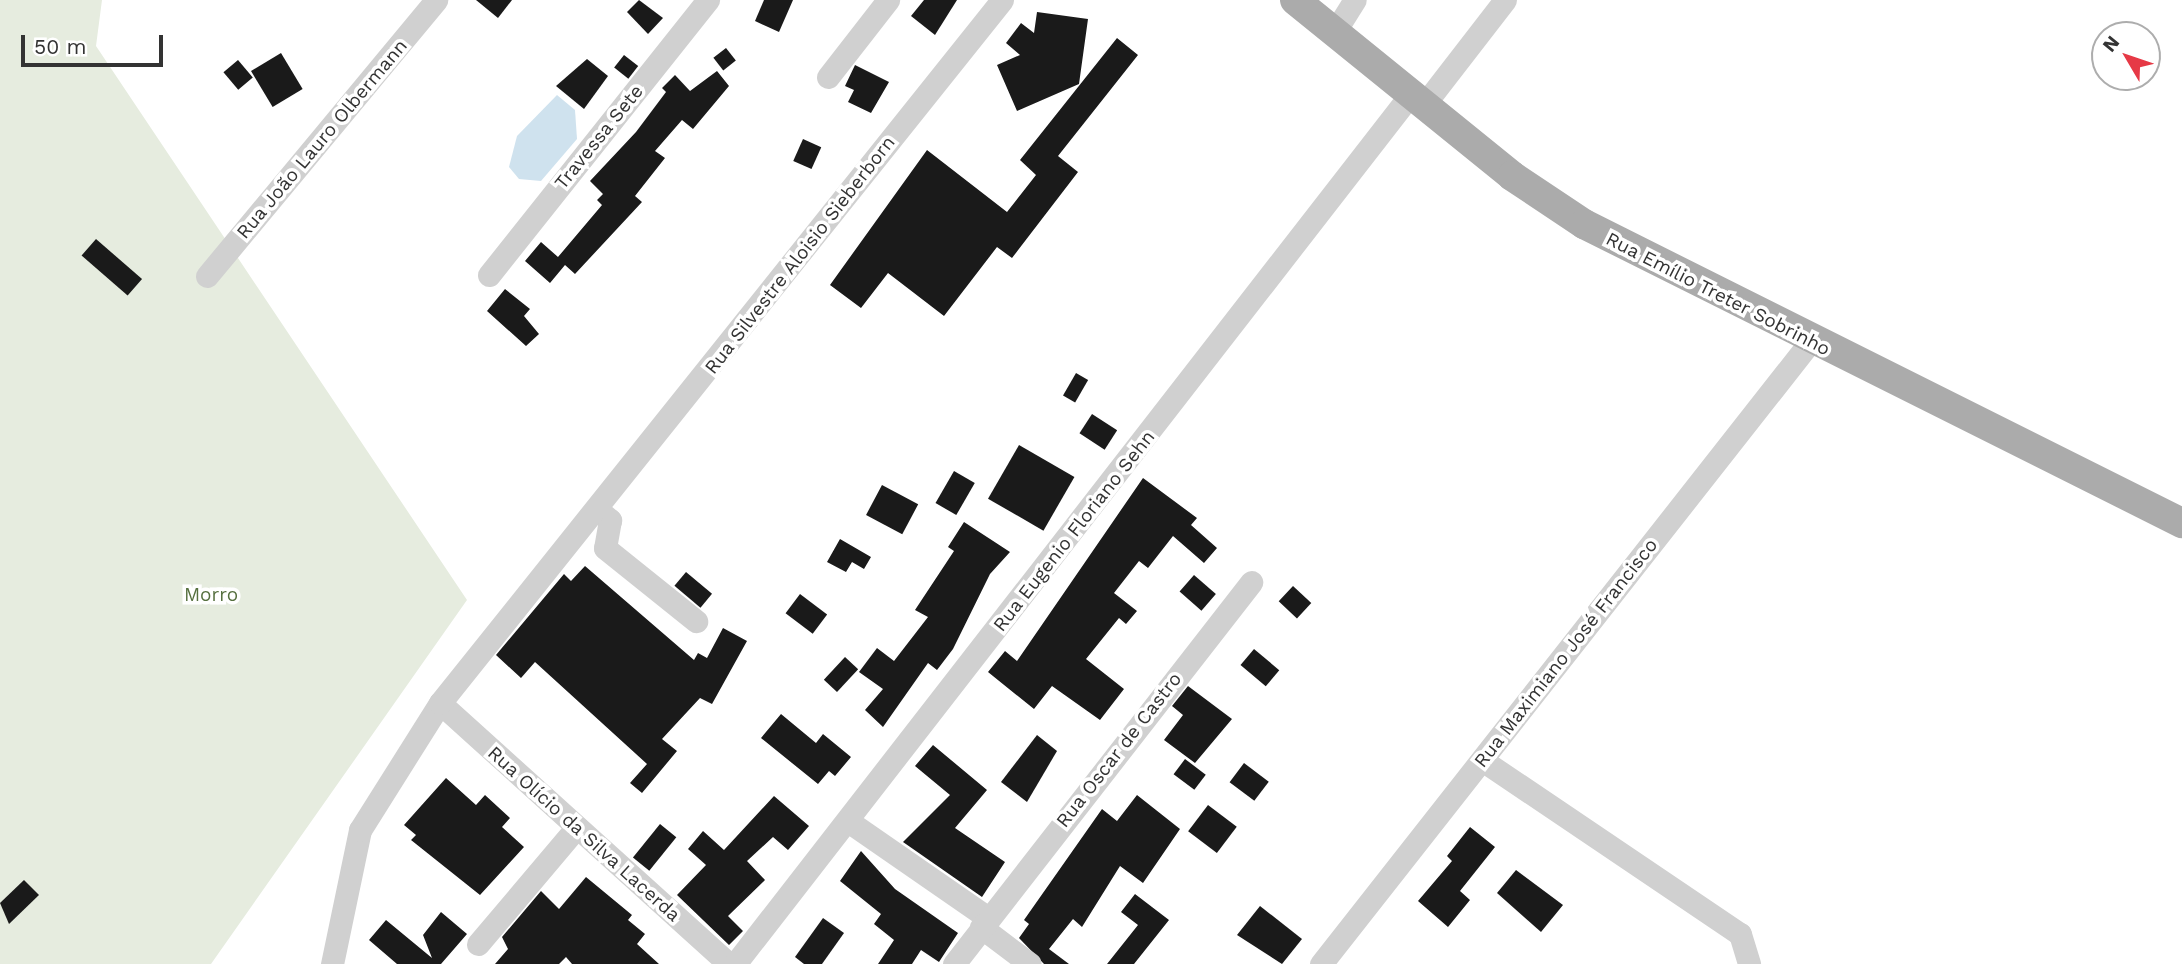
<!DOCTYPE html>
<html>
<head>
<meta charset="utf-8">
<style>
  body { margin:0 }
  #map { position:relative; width:2182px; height:964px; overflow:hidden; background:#fff; font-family:"Work Sans",sans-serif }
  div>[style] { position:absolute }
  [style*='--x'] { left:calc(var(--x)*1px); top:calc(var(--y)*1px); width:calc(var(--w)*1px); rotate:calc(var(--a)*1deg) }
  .green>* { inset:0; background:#e6ecdf }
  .water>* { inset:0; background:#cfe2ee }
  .building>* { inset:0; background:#1a1a1a; transform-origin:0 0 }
  .minor>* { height:23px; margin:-11.5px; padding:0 11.5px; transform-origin:11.5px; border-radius:11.5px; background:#d0d0d0 }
  .major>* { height:30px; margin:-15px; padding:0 15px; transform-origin:15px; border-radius:15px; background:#ababab }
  span { translate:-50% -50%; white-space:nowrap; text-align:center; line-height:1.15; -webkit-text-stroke:7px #fff; paint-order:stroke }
  .street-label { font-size:19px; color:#333 }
  .park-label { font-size:19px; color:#56703f }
  .north { position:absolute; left:2091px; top:21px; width:70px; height:70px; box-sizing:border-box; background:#fff; border:2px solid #adadad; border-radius:50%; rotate:309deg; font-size:19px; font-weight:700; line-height:28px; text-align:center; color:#333 }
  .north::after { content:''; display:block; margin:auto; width:24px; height:32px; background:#e63946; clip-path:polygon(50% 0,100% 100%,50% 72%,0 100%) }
  .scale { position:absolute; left:21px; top:35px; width:142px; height:32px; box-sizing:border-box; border:4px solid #333; border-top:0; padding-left:9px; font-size:21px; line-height:24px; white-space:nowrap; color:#333; -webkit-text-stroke:5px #fff; paint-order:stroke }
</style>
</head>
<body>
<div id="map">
  <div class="green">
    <i style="clip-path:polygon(0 0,102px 0,96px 46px,467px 600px,211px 964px,0 964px)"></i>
  </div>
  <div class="water">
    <i style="clip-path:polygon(557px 95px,575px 110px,577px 139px,541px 181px,519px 179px,509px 167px,517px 136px)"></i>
  </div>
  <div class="building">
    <i style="clip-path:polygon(476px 0,512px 0,498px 18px)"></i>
    <i style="clip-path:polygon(639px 0,663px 18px,648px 34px,627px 12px)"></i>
    <i style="clip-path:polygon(764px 0,793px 0,779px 32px,755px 21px)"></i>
    <i style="clip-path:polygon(924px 0,957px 0,935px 35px,911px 16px)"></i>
    <i style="clip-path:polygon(1037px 12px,1088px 19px,1079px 84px,1017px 111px,997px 65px,1020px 55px,1006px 43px,1021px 23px,1034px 33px)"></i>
    <i style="clip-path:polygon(1117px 38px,1138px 55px,1058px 156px,1078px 172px,1012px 258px,997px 247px,944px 316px,888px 273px,861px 308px,830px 285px,927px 150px,1007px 212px,1036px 175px,1020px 160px)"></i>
    <i style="left:726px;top:48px;width:16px;height:16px;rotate:52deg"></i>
    <i style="left:281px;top:53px;width:42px;height:35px;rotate:59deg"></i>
    <i style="left:624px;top:55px;width:18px;height:16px;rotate:38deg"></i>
    <i style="clip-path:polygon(587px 59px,608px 76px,584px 109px,556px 86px)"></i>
    <i style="left:238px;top:60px;width:23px;height:19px;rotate:50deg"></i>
    <i style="clip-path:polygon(855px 65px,889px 82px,871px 113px,848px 102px,854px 90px,845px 86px)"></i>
    <i style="clip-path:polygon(717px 71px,729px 86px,693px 129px,682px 120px,655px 151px,665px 158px,635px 196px,642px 202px,575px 274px,565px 265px,550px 283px,525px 261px,541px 242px,558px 257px,602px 205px,597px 200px,603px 194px,590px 181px,636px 132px,666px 92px,662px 88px,675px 75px,690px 91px)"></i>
    <i style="left:803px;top:139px;width:20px;height:24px;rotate:24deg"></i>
    <i style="left:96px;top:239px;width:61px;height:22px;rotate:41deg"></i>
    <i style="clip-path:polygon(505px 289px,530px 309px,524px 316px,539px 334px,526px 346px,487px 311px)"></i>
    <i style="left:1076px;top:373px;width:14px;height:26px;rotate:30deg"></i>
    <i style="left:1092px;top:414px;width:30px;height:23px;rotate:33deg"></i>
    <i style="left:1019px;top:445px;width:64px;height:62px;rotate:30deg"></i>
    <i style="left:954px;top:471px;width:24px;height:37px;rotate:30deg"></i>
    <i style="clip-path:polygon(1143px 478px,1197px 518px,1191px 525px,1217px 548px,1204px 563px,1173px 536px,1148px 568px,1139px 561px,1114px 593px,1137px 611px,1126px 624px,1119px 618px,1086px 659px,1124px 689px,1100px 720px,1052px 686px,1034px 709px,988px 672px,1005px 651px,1017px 661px)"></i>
    <i style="left:882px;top:485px;width:41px;height:34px;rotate:28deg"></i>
    <i style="clip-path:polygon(964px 522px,1010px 552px,990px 574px,953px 649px,937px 670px,928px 663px,883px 727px,865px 710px,883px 689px,859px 672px,877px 648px,894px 661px,928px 617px,915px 610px,954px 551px,948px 547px)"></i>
    <i style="clip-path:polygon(840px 539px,871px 557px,864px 569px,852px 562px,846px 572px,827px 562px)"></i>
    <i style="clip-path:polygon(585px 566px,694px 660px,698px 653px,707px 658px,723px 628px,747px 641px,712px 704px,700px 698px,662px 739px,677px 751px,642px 793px,630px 783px,647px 764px,535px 662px,521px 678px,496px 655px,564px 574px,571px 581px)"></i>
    <i style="left:686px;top:572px;width:34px;height:18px;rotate:40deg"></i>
    <i style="left:1194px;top:575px;width:29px;height:22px;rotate:41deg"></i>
    <i style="left:1293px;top:586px;width:25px;height:21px;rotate:43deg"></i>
    <i style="left:800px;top:594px;width:34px;height:24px;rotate:37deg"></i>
    <i style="left:1254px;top:649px;width:33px;height:21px;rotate:40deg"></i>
    <i style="left:845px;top:657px;width:18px;height:31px;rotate:43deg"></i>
    <i style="clip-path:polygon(1188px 686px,1232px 719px,1195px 763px,1164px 740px,1183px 715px,1172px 706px)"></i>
    <i style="clip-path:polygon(781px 714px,816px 743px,823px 734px,851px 757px,835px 776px,829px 771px,818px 784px,761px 738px)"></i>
    <i style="clip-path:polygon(1037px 735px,1057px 751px,1027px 802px,1001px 782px)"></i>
    <i style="clip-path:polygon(933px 745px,987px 790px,955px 828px,1005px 862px,982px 897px,903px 842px,950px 795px,915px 766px)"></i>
    <i style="left:1185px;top:759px;width:26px;height:19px;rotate:37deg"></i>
    <i style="left:1244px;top:763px;width:31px;height:24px;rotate:37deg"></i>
    <i style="clip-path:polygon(446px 778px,476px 805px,485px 795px,510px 818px,502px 827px,524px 847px,480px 895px,411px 840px,416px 835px,404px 825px)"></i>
    <i style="clip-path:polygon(1137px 795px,1180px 829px,1143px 883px,1120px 866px,1082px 927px,1073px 919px,1049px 949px,1069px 964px,1044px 964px,1019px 938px,1029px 924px,1024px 920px,1102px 809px,1117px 821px)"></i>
    <i style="clip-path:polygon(774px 796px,809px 826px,788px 850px,773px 837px,747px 861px,765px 880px,728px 916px,743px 931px,729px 945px,677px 895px,706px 865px,688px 849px,703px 831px,724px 850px)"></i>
    <i style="left:1208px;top:805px;width:36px;height:33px;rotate:37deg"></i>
    <i style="left:660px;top:824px;width:21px;height:43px;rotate:39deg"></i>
    <i style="clip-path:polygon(1470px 827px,1495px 847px,1460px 891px,1470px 900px,1448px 927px,1418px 901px,1452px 861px,1447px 856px)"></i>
    <i style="clip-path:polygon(861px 851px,895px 889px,958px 933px,939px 962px,921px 950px,912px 964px,878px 964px,894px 940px,874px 924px,881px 914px,840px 881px)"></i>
    <i style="clip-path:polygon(1516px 870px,1563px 905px,1541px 932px,1497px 893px)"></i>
    <i style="clip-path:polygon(586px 877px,632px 915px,628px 920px,645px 934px,637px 944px,659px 964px,572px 964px,566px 957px,559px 964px,495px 964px,508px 949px,502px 937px,541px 891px,559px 909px)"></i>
    <i style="clip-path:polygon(24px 880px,39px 895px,9px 924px,0 903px)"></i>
    <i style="clip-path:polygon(1135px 894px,1169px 920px,1134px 964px,1107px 964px,1138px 925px,1121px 912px)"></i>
    <i style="clip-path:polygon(1260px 906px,1302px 939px,1282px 964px,1237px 935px)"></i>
    <i style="clip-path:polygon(441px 912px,467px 934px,441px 964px,397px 964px,369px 940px,386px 920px,432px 958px,423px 935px)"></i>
    <i style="clip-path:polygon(823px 918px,844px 933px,822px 964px,804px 964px,795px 957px)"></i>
  </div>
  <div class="minor">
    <i style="--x:1334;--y:33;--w:39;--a:-58"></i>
    <i style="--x:828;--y:77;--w:98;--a:-52.1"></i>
    <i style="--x:1423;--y:106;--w:134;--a:-52.3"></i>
    <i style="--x:489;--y:275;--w:352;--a:-51.5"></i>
    <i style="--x:207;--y:276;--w:359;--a:-50.3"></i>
    <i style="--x:598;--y:510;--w:16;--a:40"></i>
    <i style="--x:610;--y:520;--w:28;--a:100"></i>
    <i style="--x:605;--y:548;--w:117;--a:38.7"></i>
    <i style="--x:440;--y:703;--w:389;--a:42.1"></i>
    <i style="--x:1482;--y:760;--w:311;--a:34"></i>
    <i style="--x:1740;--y:934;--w:31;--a:73"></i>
    <i style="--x:848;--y:821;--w:170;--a:34.7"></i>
    <i style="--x:981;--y:927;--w:61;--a:37.1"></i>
    <i style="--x:478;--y:944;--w:153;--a:-49.8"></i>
    <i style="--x:332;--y:964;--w:137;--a:-78.2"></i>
    <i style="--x:360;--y:830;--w:150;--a:-57.8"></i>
    <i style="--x:440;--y:703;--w:900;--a:-51.36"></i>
    <i style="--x:735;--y:964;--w:1100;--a:-52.16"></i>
    <i style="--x:954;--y:964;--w:484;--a:-52.1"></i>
    <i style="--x:1321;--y:964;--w:791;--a:-51.83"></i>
  </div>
  <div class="major">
    <i style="--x:1295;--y:0;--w:279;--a:39"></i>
    <i style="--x:1512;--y:176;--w:87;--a:33.7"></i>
    <i style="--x:1584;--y:224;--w:669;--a:26.57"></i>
  </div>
  <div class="street-label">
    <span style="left:599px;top:137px;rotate:-51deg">Travessa Sete</span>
    <span style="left:322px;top:139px;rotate:-50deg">Rua João Lauro Olbermann</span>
    <span style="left:800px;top:255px;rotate:-52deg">Rua Silvestre Aloisio Sieberborn</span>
    <span style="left:1718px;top:294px;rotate:27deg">Rua Emílio Treter Sobrinho</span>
    <span style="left:1074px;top:531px;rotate:-52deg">Rua Eugenio Floriano Sehn</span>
    <span style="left:1566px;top:653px;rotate:-52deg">Rua Maximiano José Francisco</span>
    <span style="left:1119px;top:750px;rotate:-52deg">Rua Oscar de Castro</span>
    <span style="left:584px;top:834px;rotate:42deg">Rua Olício da Silva Lacerda</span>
  </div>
  <div class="park-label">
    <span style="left:211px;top:595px">Morro</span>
  </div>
  <div class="north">N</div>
  <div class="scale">50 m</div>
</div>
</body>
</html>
